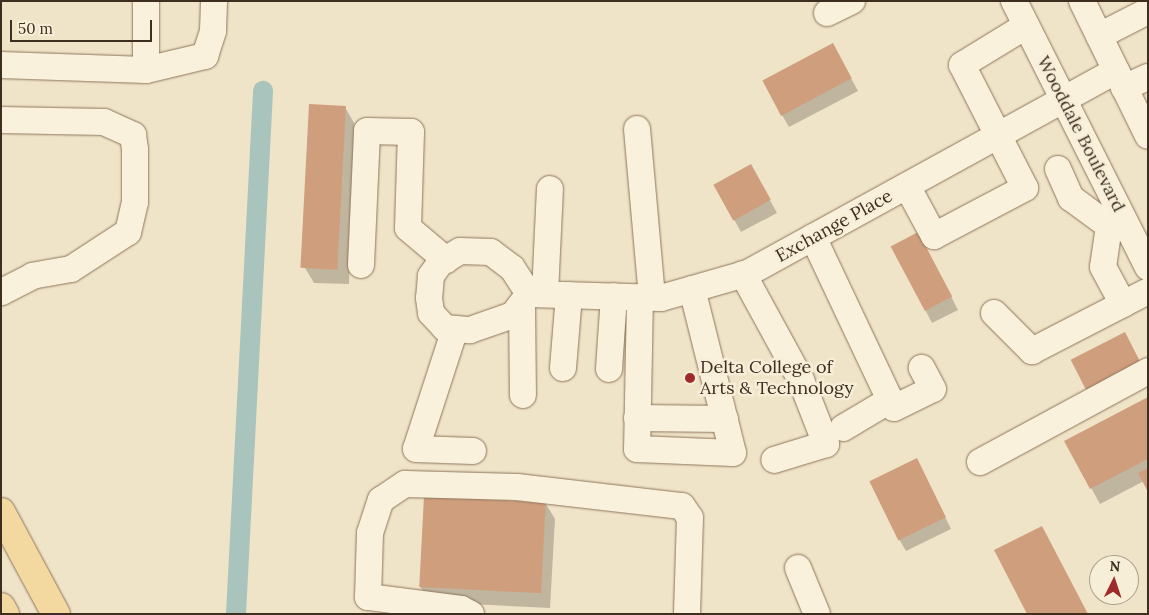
<!DOCTYPE html>
<html>
<head>
<meta charset="utf-8">
<style>
  body { margin:0 }
  #map { position:relative; width:1149px; height:615px; overflow:hidden; background:#f0e4c8; font-family:Lora,serif }
  div>[style] { position:absolute }
  [style*='--x'] { left:calc(var(--x)*1px); top:calc(var(--y)*1px); width:calc(var(--w)*1px); rotate:calc(var(--a)*1deg) }
  .shadow>* { inset:0; background:#0003 }
  .canal>* { height:20px; margin:-10px; padding:0 10px; transform-origin:10px; border-radius:10px; background:#a9c4bc }
  .building>* { inset:0; background:#cf9f7d; transform-origin:0 0 }
  .roads { filter:drop-shadow(0 0 1px #8d765c) drop-shadow(0 0 1px #8d765c) }
  .minor>* { height:26px; margin:-13px; padding:0 13px; transform-origin:13px; border-radius:13px; background:#faf1dc }
  .major>* { height:28px; margin:-14px; padding:0 14px; transform-origin:14px; border-radius:14px; background:#f3d9a0 }
  .dots>* { width:14px; height:14px; translate:-50% -50%; box-sizing:border-box; border:2px solid #f7eed8; border-radius:50% }
  span { translate:-50% -50%; white-space:nowrap; text-align:center; line-height:1.15; -webkit-text-stroke:5px #f7eed8; paint-order:stroke }
  .street-label { font-size:18px; color:#3d2e20 }
  .poi-label { font-size:18px; color:#3d2e20 }
  .left { translate:0 -50%; text-align:left }
  .frame { position:absolute; inset:0; border:2px solid #3d2e20; pointer-events:none }
  .north { position:absolute; left:1089px; top:555px; width:50px; height:50px; box-sizing:border-box; background:#f7eed8; border:1px solid #ada18e; border-radius:50%; rotate:4deg; font-size:14px; font-weight:700; line-height:20px; text-align:center; color:#3d2e20 }
  .north::after { content:''; display:block; margin:auto; width:18px; height:22px; background:#9e2a2b; clip-path:polygon(50% 0,100% 100%,50% 72%,0 100%) }
  .scale { position:absolute; left:10px; top:20px; width:142px; height:22px; box-sizing:border-box; border:2px solid #3d2e20; border-top:0; padding-left:6px; font-size:15px; line-height:18px; white-space:nowrap; color:#3d2e20; -webkit-text-stroke:4px #f7eed8; paint-order:stroke }
</style>
</head>
<body>
<div id="map">
  <div class="shadow">
    <i style="clip-path:polygon(839px 56px,858px 91px,789px 127px,782px 115px)"></i>
    <i style="clip-path:polygon(345px 107px,354px 123px,349px 284px,314px 283px,305px 268px)"></i>
    <i style="clip-path:polygon(758px 178px,777px 213px,741px 232px,715px 185px)"></i>
    <i style="clip-path:polygon(925px 245px,958px 310px,932px 323px,892px 246px)"></i>
    <i style="clip-path:polygon(1148px 398px,1148px 489px,1144px 481px,1100px 504px,1066px 442px)"></i>
    <i style="clip-path:polygon(923px 472px,951px 529px,906px 551px,899px 539px)"></i>
    <i style="clip-path:polygon(546px 504px,555px 519px,550px 608px,429px 602px,420px 586px)"></i>
  </div>
  <div class="canal">
    <i style="--x:236;--y:614;--w:524;--a:-87.04"></i>
  </div>
  <div class="building">
    <i style="left:833px;top:43px;width:40px;height:80px;rotate:62deg"></i>
    <i style="left:309px;top:104px;width:37px;height:164px;rotate:3deg"></i>
    <i style="left:751px;top:164px;width:41px;height:43px;rotate:61deg"></i>
    <i style="left:918px;top:232px;width:73px;height:31px;rotate:62deg"></i>
    <i style="left:1125px;top:332px;width:34px;height:61px;rotate:63deg"></i>
    <i style="clip-path:polygon(1148px 397px,1148px 459px,1090px 489px,1064px 441px)"></i>
    <i style="left:917px;top:458px;width:66px;height:53px;rotate:64deg"></i>
    <i style="clip-path:polygon(1148px 468px,1148px 492px,1138px 473px)"></i>
    <i style="left:424px;top:496px;width:122px;height:91px;rotate:3deg"></i>
    <i style="clip-path:polygon(1042px 526px,1088px 614px,1027px 614px,994px 550px)"></i>
  </div>
  <div class="roads">
    <div class="minor">
      <i style="--x:1014;--y:1;--w:298;--a:63.3"></i>
      <i style="--x:1082;--y:1;--w:150;--a:63.9"></i>
      <i style="--x:827;--y:13;--w:28;--a:-26"></i>
      <i style="--x:1099;--y:36;--w:55;--a:-27"></i>
      <i style="--x:1;--y:65;--w:145;--a:2"></i>
      <i style="--x:146;--y:70;--w:69;--a:-90"></i>
      <i style="--x:146;--y:70;--w:61;--a:-13.3"></i>
      <i style="--x:205;--y:56;--w:26;--a:-72"></i>
      <i style="--x:213;--y:31;--w:30;--a:-88"></i>
      <i style="--x:1124;--y:88;--w:26;--a:-25"></i>
      <i style="--x:1;--y:120;--w:103;--a:1.1"></i>
      <i style="--x:104;--y:122;--w:32;--a:24"></i>
      <i style="--x:133;--y:135;--w:15;--a:82"></i>
      <i style="--x:135;--y:150;--w:52;--a:90"></i>
      <i style="--x:135;--y:202;--w:31;--a:103"></i>
      <i style="--x:128;--y:232;--w:68;--a:147"></i>
      <i style="--x:71;--y:269;--w:39;--a:170"></i>
      <i style="--x:33;--y:276;--w:36;--a:153"></i>
      <i style="--x:637;--y:129;--w:169;--a:84.9"></i>
      <i style="--x:1058;--y:169;--w:32;--a:66"></i>
      <i style="--x:1071;--y:198;--w:47;--a:36.4"></i>
      <i style="--x:1109;--y:226;--w:41;--a:98.3"></i>
      <i style="--x:1103;--y:267;--w:42;--a:61.6"></i>
      <i style="--x:1123;--y:304;--w:28;--a:-27"></i>
      <i style="--x:907;--y:186;--w:57;--a:61.6"></i>
      <i style="--x:934;--y:236;--w:103;--a:-27.8"></i>
      <i style="--x:1025;--y:188;--w:138;--a:-117.1"></i>
      <i style="--x:962;--y:65;--w:75;--a:-31.4"></i>
      <i style="--x:813;--y:237;--w:189;--a:64.7"></i>
      <i style="--x:894;--y:408;--w:43;--a:-26"></i>
      <i style="--x:933;--y:389;--w:24;--a:-118"></i>
      <i style="--x:361;--y:265;--w:134;--a:-87.4"></i>
      <i style="--x:367;--y:131;--w:44;--a:1.3"></i>
      <i style="--x:411;--y:132;--w:96;--a:91.8"></i>
      <i style="--x:408;--y:228;--w:50;--a:40.1"></i>
      <i style="--x:743;--y:274;--w:121;--a:61.3"></i>
      <i style="--x:801;--y:380;--w:69;--a:68.7"></i>
      <i style="--x:826;--y:444;--w:54;--a:162.9"></i>
      <i style="--x:529;--y:294;--w:31;--a:-123"></i>
      <i style="--x:512;--y:268;--w:26;--a:-143"></i>
      <i style="--x:491;--y:252;--w:31;--a:-178"></i>
      <i style="--x:460;--y:251;--w:23;--a:149"></i>
      <i style="--x:440;--y:263;--w:16;--a:125"></i>
      <i style="--x:431;--y:276;--w:22;--a:95"></i>
      <i style="--x:429;--y:298;--w:15;--a:82"></i>
      <i style="--x:431;--y:313;--w:21;--a:47"></i>
      <i style="--x:445;--y:328;--w:25;--a:5"></i>
      <i style="--x:470;--y:330;--w:46;--a:-19.2"></i>
      <i style="--x:513;--y:315;--w:26;--a:-53"></i>
      <i style="--x:529;--y:294;--w:132;--a:1.7"></i>
      <i style="--x:661;--y:298;--w:91;--a:-16"></i>
      <i style="--x:748;--y:273;--w:420;--a:-28.8"></i>
      <i style="--x:545;--y:294;--w:105;--a:-87.3"></i>
      <i style="--x:640;--y:297;--w:152;--a:91.1"></i>
      <i style="--x:637;--y:449;--w:96;--a:2.4"></i>
      <i style="--x:733;--y:453;--w:169;--a:-104"></i>
      <i style="--x:522;--y:304;--w:91;--a:89.4"></i>
      <i style="--x:994;--y:313;--w:54;--a:45"></i>
      <i style="--x:1032;--y:351;--w:102;--a:-27.3"></i>
      <i style="--x:455;--y:329;--w:126;--a:108"></i>
      <i style="--x:416;--y:449;--w:57;--a:2"></i>
      <i style="--x:563;--y:368;--w:73;--a:-85.3"></i>
      <i style="--x:609;--y:369;--w:73;--a:-86.1"></i>
      <i style="--x:637;--y:418;--w:88;--a:0.7"></i>
      <i style="--x:843;--y:428;--w:55;--a:-30.8"></i>
      <i style="--x:980;--y:462;--w:191;--a:-28.4"></i>
      <i style="--x:798;--y:568;--w:50;--a:67.6"></i>
      <i style="--x:471;--y:614;--w:11;--a:-153"></i>
      <i style="--x:461;--y:609;--w:94;--a:-172.6"></i>
      <i style="--x:368;--y:597;--w:64;--a:-88.2"></i>
      <i style="--x:370;--y:533;--w:35;--a:-72"></i>
      <i style="--x:381;--y:500;--w:29;--a:-34"></i>
      <i style="--x:405;--y:484;--w:112;--a:1.5"></i>
      <i style="--x:517;--y:487;--w:166;--a:6.6"></i>
      <i style="--x:682;--y:506;--w:14;--a:56"></i>
      <i style="--x:690;--y:518;--w:96;--a:91.8"></i>
    </div>
    <div class="major">
      <i style="--x:1;--y:512;--w:116;--a:61.7"></i>
      <i style="--x:1;--y:607;--w:8;--a:60"></i>
    </div>
  </div>
  <div class="dots">
    <i style="left:690px;top:378px;background:#9e2a2b"></i>
  </div>
  <div class="street-label">
    <span style="left:1081px;top:134px;rotate:63deg">Wooddale Boulevard</span>
    <span style="left:834px;top:226px;rotate:-29deg">Exchange Place</span>
  </div>
  <div class="poi-label">
    <span class="left" style="left:700px;top:378px">Delta College of<br>Arts &amp; Technology</span>
  </div>
  <div class="frame"></div>
  <div class="north">N</div>
  <div class="scale">50 m</div>
</div>
</body>
</html>
